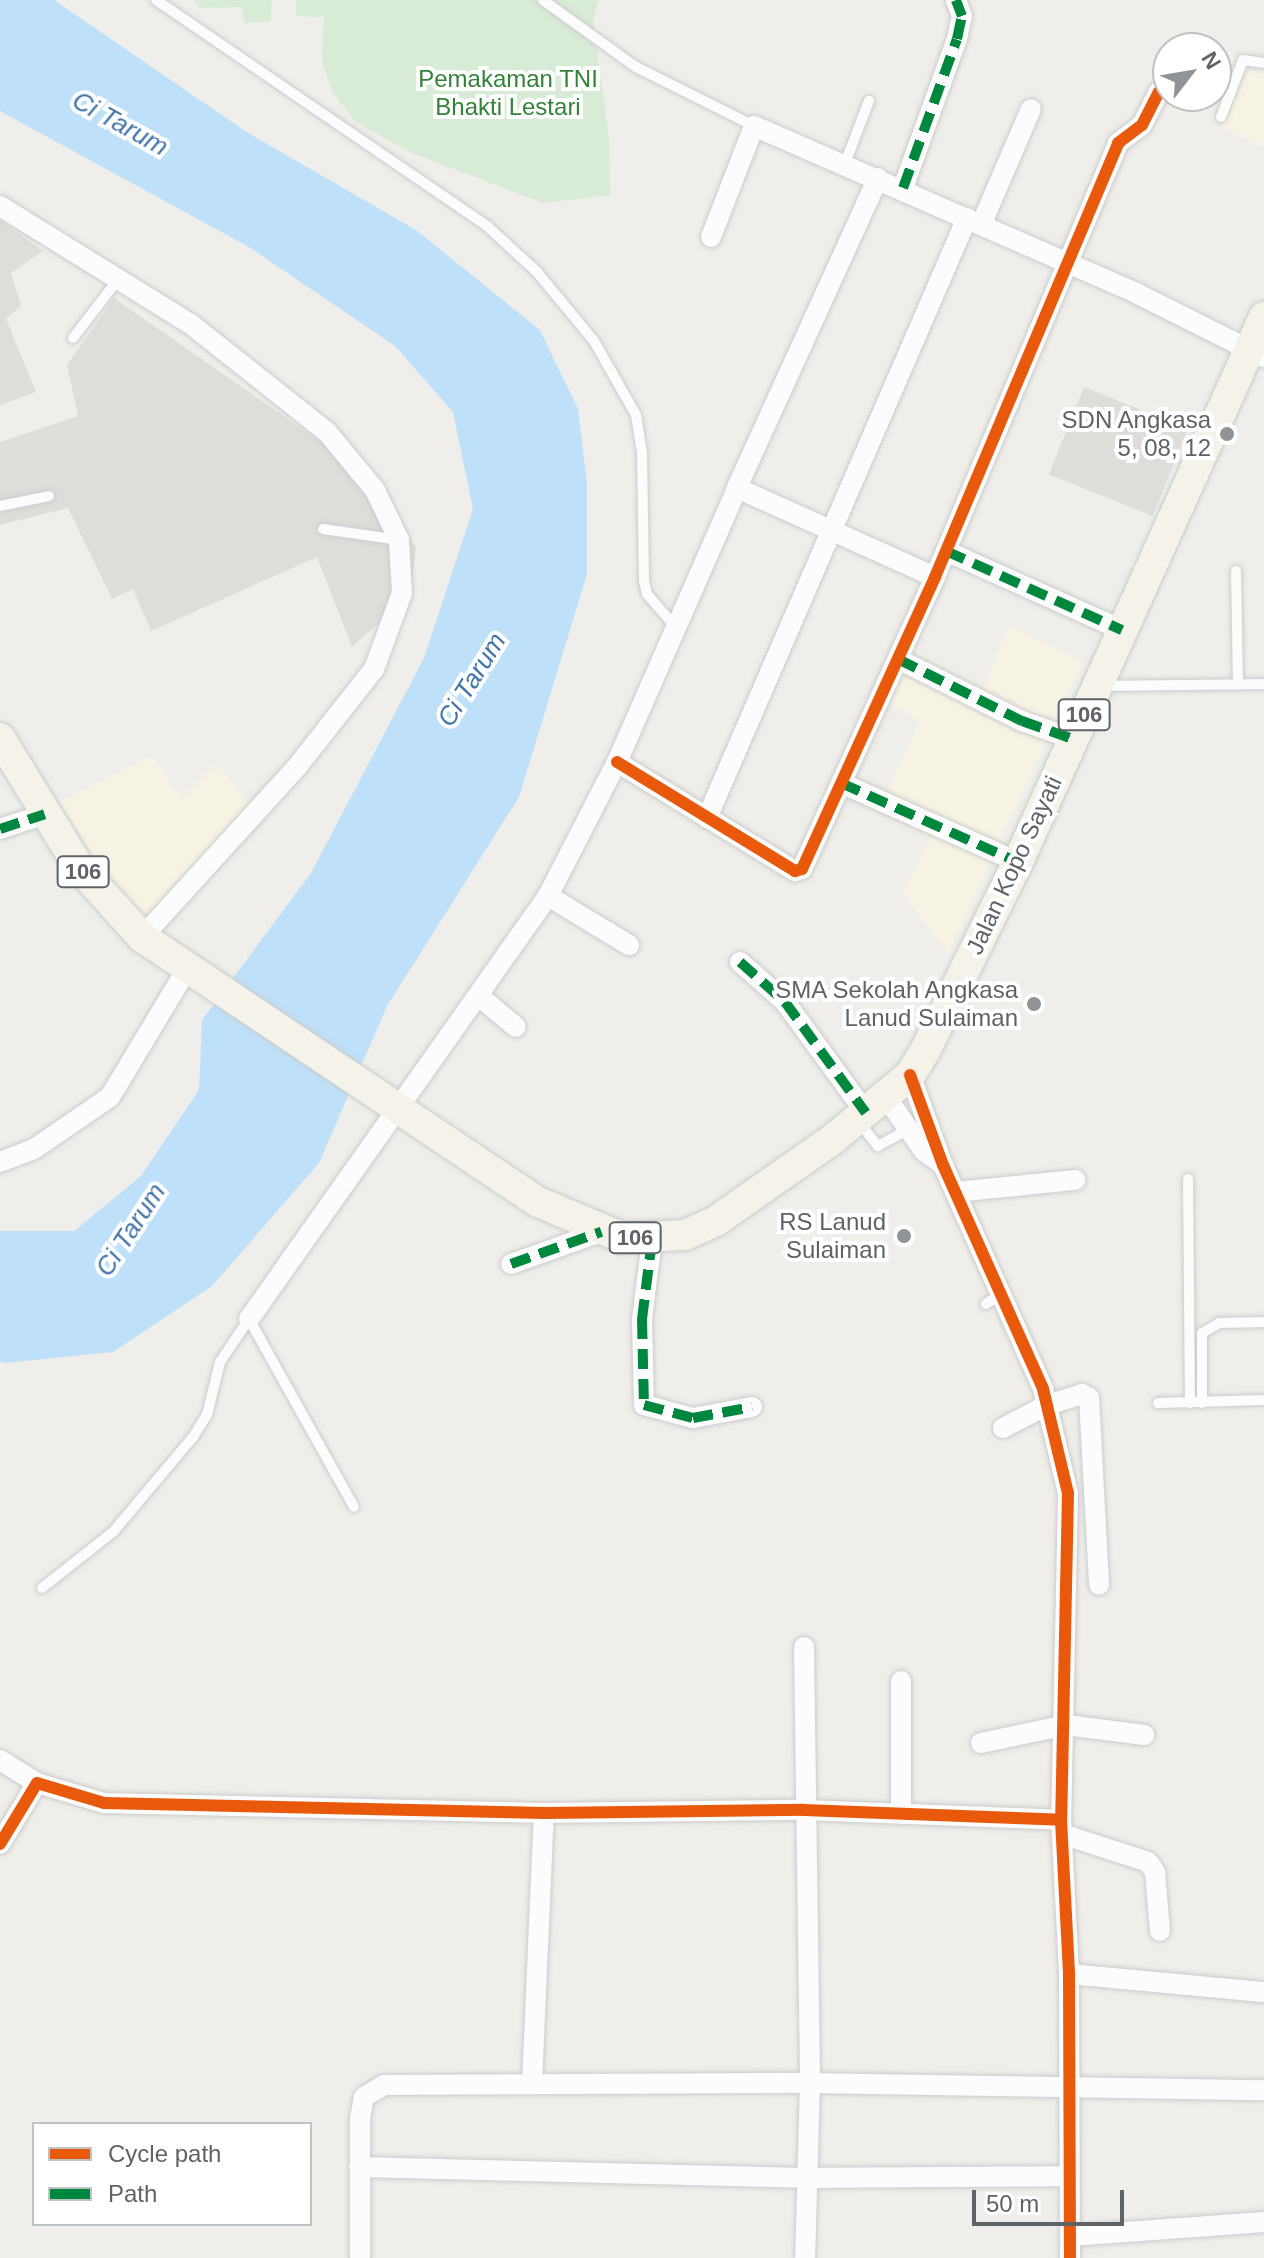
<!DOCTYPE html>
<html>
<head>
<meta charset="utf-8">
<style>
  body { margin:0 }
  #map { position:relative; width:1264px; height:2258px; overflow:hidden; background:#efeeea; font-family:Arial,sans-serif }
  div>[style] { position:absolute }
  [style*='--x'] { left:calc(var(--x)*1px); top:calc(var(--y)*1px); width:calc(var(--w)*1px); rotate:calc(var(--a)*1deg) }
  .commercial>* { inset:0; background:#f7f3e4 }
  .industrial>* { inset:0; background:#dfddda; transform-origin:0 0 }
  .green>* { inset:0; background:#d8ebd6 }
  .water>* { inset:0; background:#bfe0f9 }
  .roads { filter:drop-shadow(0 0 2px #cbcccc) drop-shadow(0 0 2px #cbcccc) }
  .service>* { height:10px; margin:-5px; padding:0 5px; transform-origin:5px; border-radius:5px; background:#fdfcfc }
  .minor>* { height:20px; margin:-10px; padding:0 10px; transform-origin:10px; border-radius:10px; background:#fdfcfc }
  .primary>* { height:30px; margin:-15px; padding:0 15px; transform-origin:15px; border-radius:15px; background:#f4f2e9 }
  .quiet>* { height:10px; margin-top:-5px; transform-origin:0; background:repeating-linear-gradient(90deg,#00873e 0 20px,transparent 0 30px) }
  .cycleway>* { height:12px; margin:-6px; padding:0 6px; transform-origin:6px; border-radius:6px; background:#e8590c }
  .dots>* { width:22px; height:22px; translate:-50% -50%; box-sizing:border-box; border:4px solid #fff; border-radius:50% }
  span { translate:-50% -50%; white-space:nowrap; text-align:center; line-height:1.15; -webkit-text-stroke:8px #fff; paint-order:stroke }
  .shield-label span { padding:2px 6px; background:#fff; border:2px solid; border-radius:6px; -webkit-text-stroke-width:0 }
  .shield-label { font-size:22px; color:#5f6368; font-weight:700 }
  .park-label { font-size:24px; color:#348238 }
  .poi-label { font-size:24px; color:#5f6368 }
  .right { translate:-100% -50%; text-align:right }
  .street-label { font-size:24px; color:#5f6368 }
  .water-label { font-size:26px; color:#4174aa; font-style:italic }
  .legend { position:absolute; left:32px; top:2122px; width:280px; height:104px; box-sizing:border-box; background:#fff; border:2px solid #bfc1c3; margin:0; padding:10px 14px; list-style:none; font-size:24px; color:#5f6368 }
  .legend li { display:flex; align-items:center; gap:16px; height:40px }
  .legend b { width:40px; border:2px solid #bfc1c3 }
  .north { position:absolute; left:1152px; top:32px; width:80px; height:80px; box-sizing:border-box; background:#fff; border:2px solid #bfc1c3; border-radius:50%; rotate:59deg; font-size:22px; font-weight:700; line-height:32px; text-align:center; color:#5f6368 }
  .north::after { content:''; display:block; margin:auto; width:28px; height:36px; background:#919496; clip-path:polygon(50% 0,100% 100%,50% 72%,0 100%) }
  .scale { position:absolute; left:972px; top:2190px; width:152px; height:36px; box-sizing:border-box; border:4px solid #5f6368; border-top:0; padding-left:10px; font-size:24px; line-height:28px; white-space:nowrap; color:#5f6368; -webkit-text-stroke:6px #fff; paint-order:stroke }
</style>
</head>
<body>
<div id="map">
  <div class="commercial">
    <i style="clip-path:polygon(1243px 68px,1264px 75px,1264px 148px,1222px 128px)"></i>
    <i style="clip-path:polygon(1009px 625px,1082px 663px,948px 954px,903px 892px,936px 826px,883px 800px,920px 722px,881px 698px,893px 673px,979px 700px)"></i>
    <i style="clip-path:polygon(152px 756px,182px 799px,216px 764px,260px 817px,157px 932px,121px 903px,60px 802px)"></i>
  </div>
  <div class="industrial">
    <i style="clip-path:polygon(0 220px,43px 251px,11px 273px,21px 306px,6px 319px,36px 392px,0 405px)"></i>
    <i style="clip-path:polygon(114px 298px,348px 461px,416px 547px,410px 595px,352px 647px,317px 557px,151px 631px,133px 589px,112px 599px,68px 508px,0 525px,0 442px,78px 416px,67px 365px)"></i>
    <i style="left:1084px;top:387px;width:112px;height:94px;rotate:22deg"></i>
  </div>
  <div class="green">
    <i style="clip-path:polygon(194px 0,272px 0,271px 21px,244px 23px,242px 7px,200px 8px)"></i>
    <i style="clip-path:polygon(296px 0,598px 0,593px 22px,609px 138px,610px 195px,543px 203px,407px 151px,355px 121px,332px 91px,322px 62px,324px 17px,296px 16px)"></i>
  </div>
  <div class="water">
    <i style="clip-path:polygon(0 0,54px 0,248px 133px,416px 230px,540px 330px,578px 409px,587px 484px,587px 574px,519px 797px,387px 1006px,319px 1163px,212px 1286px,113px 1352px,4px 1363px,0 1361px,0 1231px,74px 1231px,141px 1176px,199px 1090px,202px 1020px,311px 873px,424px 658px,473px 509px,453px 412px,395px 346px,249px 247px,0 111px)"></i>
  </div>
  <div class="roads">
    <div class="service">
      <i style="--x:156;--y:0;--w:401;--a:34.3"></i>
      <i style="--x:487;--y:226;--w:68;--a:42.6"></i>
      <i style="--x:537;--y:272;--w:89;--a:50.4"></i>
      <i style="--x:594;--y:341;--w:85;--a:60.4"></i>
      <i style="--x:636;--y:415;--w:37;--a:81"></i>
      <i style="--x:642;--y:452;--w:129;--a:89.1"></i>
      <i style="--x:644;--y:581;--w:13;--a:77"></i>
      <i style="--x:647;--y:594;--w:40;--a:49"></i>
      <i style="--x:543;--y:0;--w:115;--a:35.8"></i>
      <i style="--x:636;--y:67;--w:132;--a:26.6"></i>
      <i style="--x:1221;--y:117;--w:61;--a:-68.9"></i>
      <i style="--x:1243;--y:60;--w:21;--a:8"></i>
      <i style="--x:844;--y:166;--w:70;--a:-69"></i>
      <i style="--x:73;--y:338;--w:76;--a:-52.5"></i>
      <i style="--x:0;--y:506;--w:50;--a:-11.5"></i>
      <i style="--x:323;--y:529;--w:77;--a:8.2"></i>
      <i style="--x:1236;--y:571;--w:113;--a:89"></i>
      <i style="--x:1103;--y:686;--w:161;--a:-0.7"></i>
      <i style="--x:859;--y:1122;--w:31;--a:52"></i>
      <i style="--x:878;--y:1146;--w:37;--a:-29"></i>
      <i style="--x:1188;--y:1179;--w:224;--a:89.5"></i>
      <i style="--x:986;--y:1304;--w:19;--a:-36"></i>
      <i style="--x:1158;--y:1403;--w:106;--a:-1.6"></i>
      <i style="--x:1202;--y:1403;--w:70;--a:-90"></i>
      <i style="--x:1202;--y:1333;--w:20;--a:-30"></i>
      <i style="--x:1219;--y:1323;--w:45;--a:-1.3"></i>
      <i style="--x:42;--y:1588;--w:90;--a:-38.3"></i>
      <i style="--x:113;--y:1532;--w:124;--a:-49.9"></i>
      <i style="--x:193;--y:1437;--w:26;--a:-58"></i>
      <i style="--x:207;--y:1415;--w:55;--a:-76.2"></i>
      <i style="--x:220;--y:1362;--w:52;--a:-56"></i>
      <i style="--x:249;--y:1319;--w:215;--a:60.8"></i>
    </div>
    <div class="minor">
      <i style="--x:878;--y:178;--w:341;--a:114.5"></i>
      <i style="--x:737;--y:488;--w:217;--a:24.2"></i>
      <i style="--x:903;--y:188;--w:158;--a:-70.1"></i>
      <i style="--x:957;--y:39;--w:24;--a:-78"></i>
      <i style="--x:962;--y:16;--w:17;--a:-111"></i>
      <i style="--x:0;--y:206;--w:226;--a:31.8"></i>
      <i style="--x:192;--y:325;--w:172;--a:38.4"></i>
      <i style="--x:327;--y:432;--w:75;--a:50.4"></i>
      <i style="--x:375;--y:490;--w:55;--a:64.4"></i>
      <i style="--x:399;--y:540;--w:53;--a:86.8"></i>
      <i style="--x:402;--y:593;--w:81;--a:110.2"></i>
      <i style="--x:374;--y:669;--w:126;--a:128.2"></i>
      <i style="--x:296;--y:768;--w:229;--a:132.3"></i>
      <i style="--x:981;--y:225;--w:126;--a:-66.7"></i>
      <i style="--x:711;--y:237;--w:119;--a:-68.8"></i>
      <i style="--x:754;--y:126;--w:417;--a:23.6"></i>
      <i style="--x:1136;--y:293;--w:143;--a:26.6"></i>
      <i style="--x:946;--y:551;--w:193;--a:24.2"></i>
      <i style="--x:898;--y:659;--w:139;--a:26.6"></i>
      <i style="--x:1022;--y:721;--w:54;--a:19.4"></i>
      <i style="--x:617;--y:762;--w:209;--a:31.5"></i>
      <i style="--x:795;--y:871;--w:7;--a:-16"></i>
      <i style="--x:802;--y:869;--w:321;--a:-65.5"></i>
      <i style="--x:935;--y:577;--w:471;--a:-67.1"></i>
      <i style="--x:1118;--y:143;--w:30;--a:-37"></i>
      <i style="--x:1142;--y:125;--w:38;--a:-63"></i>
      <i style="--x:841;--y:783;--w:194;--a:24.1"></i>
      <i style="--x:707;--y:818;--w:654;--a:-66.57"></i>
      <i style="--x:0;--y:829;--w:47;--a:-18.4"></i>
      <i style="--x:548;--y:896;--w:95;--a:31.2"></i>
      <i style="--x:740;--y:962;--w:60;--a:41.6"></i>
      <i style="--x:785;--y:1002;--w:137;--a:53.9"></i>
      <i style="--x:479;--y:996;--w:48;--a:40"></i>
      <i style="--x:910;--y:1075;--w:96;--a:69.9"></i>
      <i style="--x:943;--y:1165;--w:245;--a:65.9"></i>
      <i style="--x:1043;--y:1389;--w:107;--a:76.5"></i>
      <i style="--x:1068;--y:1493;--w:327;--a:91.2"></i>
      <i style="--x:1061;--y:1820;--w:154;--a:87"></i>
      <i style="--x:1069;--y:1974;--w:284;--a:89.8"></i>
      <i style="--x:886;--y:1097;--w:66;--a:54.9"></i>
      <i style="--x:924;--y:1151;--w:24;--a:36"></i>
      <i style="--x:0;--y:1162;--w:36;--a:-21"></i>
      <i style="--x:34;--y:1149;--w:92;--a:-34.4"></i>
      <i style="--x:110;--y:1097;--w:149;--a:-59"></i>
      <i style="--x:956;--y:1192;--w:120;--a:-5.8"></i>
      <i style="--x:652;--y:1240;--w:80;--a:97.2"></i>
      <i style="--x:642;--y:1319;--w:86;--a:88.7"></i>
      <i style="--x:644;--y:1405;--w:51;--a:14.9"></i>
      <i style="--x:693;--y:1418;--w:60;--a:-10.6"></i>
      <i style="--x:511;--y:1264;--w:96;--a:-19.6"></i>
      <i style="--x:249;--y:1319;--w:518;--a:-54.75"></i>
      <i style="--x:548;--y:896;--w:151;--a:-62.8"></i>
      <i style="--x:617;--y:762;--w:299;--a:-66.3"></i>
      <i style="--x:1003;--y:1428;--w:50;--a:-27.6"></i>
      <i style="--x:1047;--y:1405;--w:37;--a:-17"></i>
      <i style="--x:1082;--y:1394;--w:8;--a:30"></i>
      <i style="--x:1089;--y:1398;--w:187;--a:86.9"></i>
      <i style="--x:804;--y:1647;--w:436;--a:89.2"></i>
      <i style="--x:810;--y:2083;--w:175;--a:91.6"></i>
      <i style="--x:981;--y:1743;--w:87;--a:-12"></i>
      <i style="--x:1066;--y:1725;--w:79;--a:7.3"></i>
      <i style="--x:0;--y:1760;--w:44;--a:31.9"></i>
      <i style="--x:901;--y:1814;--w:133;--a:-90"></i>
      <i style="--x:1062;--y:1834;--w:90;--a:18"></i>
      <i style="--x:1148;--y:1862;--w:12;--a:55"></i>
      <i style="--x:1155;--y:1872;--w:59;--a:85.2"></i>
      <i style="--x:0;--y:1844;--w:71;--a:-58.8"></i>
      <i style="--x:37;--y:1783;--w:70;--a:16.6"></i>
      <i style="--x:104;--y:1803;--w:440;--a:1.3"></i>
      <i style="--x:544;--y:1813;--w:260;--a:-0.7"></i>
      <i style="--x:804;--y:1810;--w:257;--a:2.2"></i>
      <i style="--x:1069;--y:1974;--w:195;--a:5.3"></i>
      <i style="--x:532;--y:2084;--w:271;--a:-87.5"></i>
      <i style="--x:359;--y:2167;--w:445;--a:1.4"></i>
      <i style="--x:804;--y:2178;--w:263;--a:-0.4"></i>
      <i style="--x:1070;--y:2236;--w:195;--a:-4.1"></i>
      <i style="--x:360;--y:2258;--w:139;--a:-90"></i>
      <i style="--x:360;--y:2119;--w:22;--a:-80"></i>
      <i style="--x:364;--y:2097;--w:23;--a:-31"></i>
      <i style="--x:384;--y:2085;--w:426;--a:-0.3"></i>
      <i style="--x:810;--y:2083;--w:454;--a:0.9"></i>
    </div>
    <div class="primary">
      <i style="--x:0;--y:738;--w:151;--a:58.5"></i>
      <i style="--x:79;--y:867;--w:94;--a:48"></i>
      <i style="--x:142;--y:937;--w:474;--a:33.8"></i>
      <i style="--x:536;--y:1201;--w:95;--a:23"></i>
      <i style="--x:623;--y:1238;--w:62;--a:-2.8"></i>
      <i style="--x:685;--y:1235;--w:34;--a:-24"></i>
      <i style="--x:716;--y:1221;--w:143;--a:-35"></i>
      <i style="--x:833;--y:1139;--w:100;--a:-39.7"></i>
      <i style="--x:910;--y:1075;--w:28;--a:-58"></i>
      <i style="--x:925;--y:1051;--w:211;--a:-63.8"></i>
      <i style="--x:1018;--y:862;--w:598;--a:-65.71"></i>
    </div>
  </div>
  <div class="quiet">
    <i style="--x:903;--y:188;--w:158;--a:-70.1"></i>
    <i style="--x:957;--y:39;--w:24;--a:-78"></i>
    <i style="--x:962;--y:16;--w:17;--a:-111"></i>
    <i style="--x:946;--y:551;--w:193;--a:24.2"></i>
    <i style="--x:898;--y:659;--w:139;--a:26.6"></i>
    <i style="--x:1022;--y:721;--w:54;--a:19.4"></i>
    <i style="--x:841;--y:783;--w:194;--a:24.1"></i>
    <i style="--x:0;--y:829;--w:47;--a:-18.4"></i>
    <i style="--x:740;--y:962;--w:60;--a:41.6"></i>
    <i style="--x:785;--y:1002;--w:137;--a:53.9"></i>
    <i style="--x:652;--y:1240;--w:80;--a:97.2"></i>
    <i style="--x:642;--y:1319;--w:86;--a:88.7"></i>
    <i style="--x:644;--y:1405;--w:51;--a:14.9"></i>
    <i style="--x:693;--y:1418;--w:60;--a:-10.6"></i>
    <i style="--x:511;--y:1264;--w:96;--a:-19.6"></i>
  </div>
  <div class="cycleway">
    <i style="--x:617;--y:762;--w:209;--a:31.5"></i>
    <i style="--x:795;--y:871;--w:7;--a:-16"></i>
    <i style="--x:802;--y:869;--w:321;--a:-65.5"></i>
    <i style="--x:935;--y:577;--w:471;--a:-67.1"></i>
    <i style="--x:1118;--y:143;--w:30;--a:-37"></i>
    <i style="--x:1142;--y:125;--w:38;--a:-63"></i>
    <i style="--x:910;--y:1075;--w:96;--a:69.9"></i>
    <i style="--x:943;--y:1165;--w:245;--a:65.9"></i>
    <i style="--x:1043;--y:1389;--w:107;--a:76.5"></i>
    <i style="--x:1068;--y:1493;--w:327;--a:91.2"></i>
    <i style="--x:1061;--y:1820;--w:154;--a:87"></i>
    <i style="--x:1069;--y:1974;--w:284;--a:89.8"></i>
    <i style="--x:0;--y:1844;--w:71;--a:-58.8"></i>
    <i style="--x:37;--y:1783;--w:70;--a:16.6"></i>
    <i style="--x:104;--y:1803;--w:440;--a:1.3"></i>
    <i style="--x:544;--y:1813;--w:260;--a:-0.7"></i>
    <i style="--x:804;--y:1810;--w:257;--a:2.2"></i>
  </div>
  <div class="dots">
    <i style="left:1227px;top:434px;background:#919496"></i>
    <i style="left:1034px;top:1004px;background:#919496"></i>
    <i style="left:904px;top:1236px;background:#919496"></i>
  </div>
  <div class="shield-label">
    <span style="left:1084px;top:715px">106</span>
    <span style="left:83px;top:872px">106</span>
    <span style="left:635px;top:1238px">106</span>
  </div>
  <div class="park-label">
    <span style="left:508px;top:93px">Pemakaman TNI<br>Bhakti Lestari</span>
  </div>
  <div class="poi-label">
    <span class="right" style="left:1211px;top:434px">SDN Angkasa<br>5, 08, 12</span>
    <span class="right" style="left:1018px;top:1004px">SMA Sekolah Angkasa<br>Lanud Sulaiman</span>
    <span class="right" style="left:886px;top:1236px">RS Lanud<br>Sulaiman</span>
  </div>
  <div class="street-label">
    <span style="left:1014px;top:865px;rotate:-65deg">Jalan Kopo Sayati</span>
  </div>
  <div class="water-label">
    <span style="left:120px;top:124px;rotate:29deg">Ci Tarum</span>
    <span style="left:472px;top:680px;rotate:-58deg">Ci Tarum</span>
    <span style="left:131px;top:1230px;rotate:-57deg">Ci Tarum</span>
  </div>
  <ul class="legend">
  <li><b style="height:10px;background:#e8590c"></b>Cycle path</li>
  <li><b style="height:10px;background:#00873e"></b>Path</li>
  </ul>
  <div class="north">N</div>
  <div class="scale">50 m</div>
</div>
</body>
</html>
